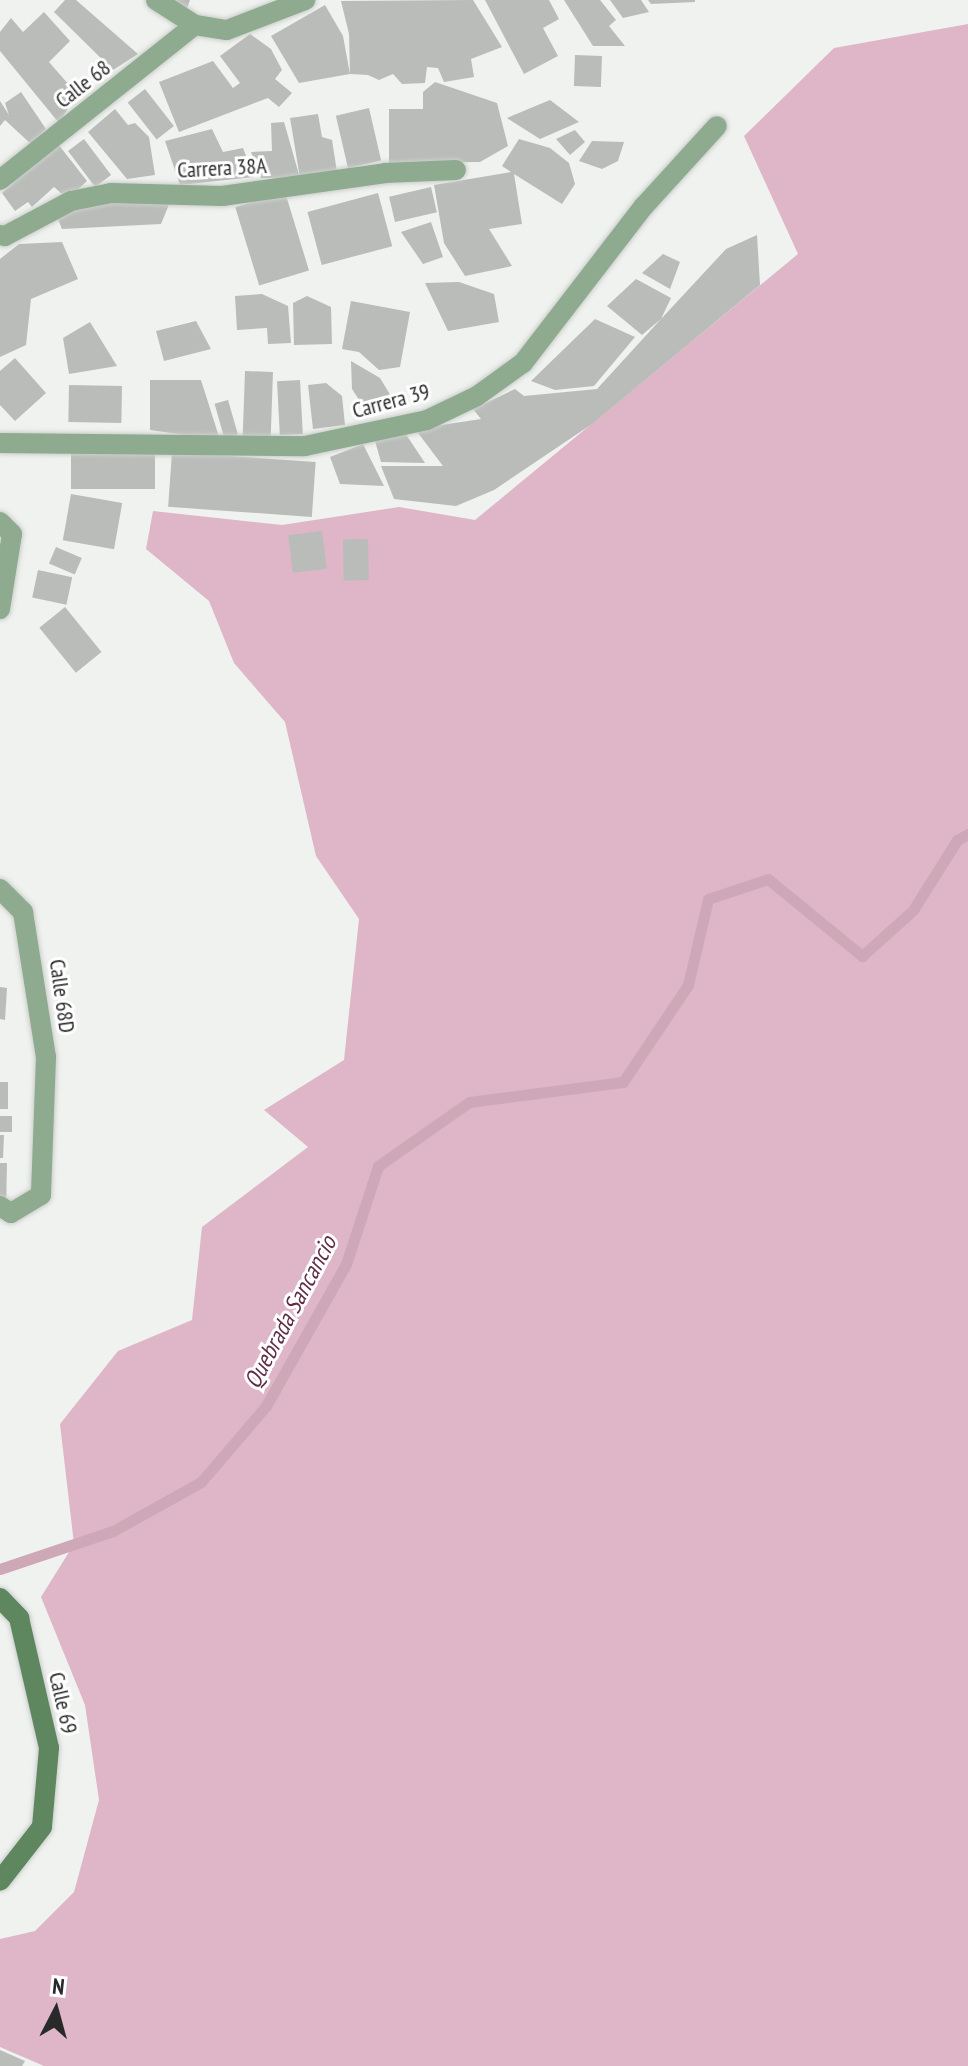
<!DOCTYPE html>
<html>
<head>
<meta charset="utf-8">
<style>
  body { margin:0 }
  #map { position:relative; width:968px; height:2066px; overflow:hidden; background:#eff2ef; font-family:"PT Sans Narrow",sans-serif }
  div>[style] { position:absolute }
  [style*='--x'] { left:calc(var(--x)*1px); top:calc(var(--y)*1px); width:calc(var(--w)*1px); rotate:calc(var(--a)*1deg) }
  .forest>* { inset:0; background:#deb6c7 }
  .stream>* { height:11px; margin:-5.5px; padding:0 5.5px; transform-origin:5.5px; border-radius:5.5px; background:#cfa8b8 }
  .building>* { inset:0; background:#b9bcb9; transform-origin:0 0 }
  .roads { filter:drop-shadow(0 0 2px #cbcecb) drop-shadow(0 0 2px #cbcecb) }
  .street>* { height:20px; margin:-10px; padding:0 10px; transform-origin:10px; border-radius:10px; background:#8eaa8f }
  .secondary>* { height:20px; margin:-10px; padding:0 10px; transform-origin:10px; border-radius:10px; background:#5e8760 }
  span { translate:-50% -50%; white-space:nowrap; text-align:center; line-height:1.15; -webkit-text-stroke:6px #fff; paint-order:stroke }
  .street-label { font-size:22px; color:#282928 }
  .water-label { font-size:24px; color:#602d46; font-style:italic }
  .north { position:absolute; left:16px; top:1970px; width:80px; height:80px; -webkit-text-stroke:6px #fff; paint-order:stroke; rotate:6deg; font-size:22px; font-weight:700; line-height:32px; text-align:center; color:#282928 }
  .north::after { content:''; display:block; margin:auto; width:28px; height:36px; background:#282928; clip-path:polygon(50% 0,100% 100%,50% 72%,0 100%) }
</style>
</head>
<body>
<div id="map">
  <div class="forest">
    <i style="clip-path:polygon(968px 24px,968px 2066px,44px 2066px,0 2047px,0 1939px,35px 1931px,74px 1892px,99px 1800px,85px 1705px,41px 1597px,74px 1544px,60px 1424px,118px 1351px,192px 1320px,202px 1227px,308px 1147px,264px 1110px,344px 1060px,359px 919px,316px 856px,285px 722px,234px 663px,209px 601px,146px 549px,153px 511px,282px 525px,399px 507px,475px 520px,798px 254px,744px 136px,834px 48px)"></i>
  </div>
  <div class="stream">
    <i style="--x:0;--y:1569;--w:119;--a:-18.6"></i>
    <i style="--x:113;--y:1531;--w:101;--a:-29.1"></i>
    <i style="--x:201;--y:1482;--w:100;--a:-49.5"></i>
    <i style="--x:266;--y:1406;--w:163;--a:-60.6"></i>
    <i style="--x:346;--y:1264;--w:103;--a:-71.9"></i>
    <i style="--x:378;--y:1166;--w:111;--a:-35.1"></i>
    <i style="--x:469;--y:1102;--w:155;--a:-7.4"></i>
    <i style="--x:623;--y:1082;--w:117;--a:-56.2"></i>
    <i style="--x:688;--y:985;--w:88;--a:-76.9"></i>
    <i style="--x:708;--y:899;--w:63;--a:-18.4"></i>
    <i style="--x:768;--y:879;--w:122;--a:39.3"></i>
    <i style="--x:862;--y:956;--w:69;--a:-42"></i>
    <i style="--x:913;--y:910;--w:83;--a:-57.8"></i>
    <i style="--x:957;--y:840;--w:13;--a:-29"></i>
  </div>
  <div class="building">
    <i style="clip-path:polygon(65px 0,76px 0,138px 54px,113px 70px,54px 12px)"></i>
    <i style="clip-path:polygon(165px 0,190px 0,186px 11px)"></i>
    <i style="clip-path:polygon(473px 0,502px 47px,471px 59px,474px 77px,444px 82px,438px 68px,427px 67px,425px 83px,402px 84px,393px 74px,379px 80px,368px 75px,350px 74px,299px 83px,271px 36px,325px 5px,343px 36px,350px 74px,349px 34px,341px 1px)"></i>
    <i style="clip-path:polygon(485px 0,549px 0,559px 19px,543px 28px,558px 56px,524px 74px)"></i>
    <i style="clip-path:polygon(564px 0,600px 0,616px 20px,609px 26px,625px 46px,593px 46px)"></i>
    <i style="clip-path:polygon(610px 0,641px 0,649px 12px,623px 18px)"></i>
    <i style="clip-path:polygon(648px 0,695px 0,695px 2px,651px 4px)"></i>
    <i style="clip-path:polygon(44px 12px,70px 41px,49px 62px,77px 94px,59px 123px,0 51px,0 32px,11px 18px,23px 32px)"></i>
    <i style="clip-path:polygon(250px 34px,271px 49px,282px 70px,275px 79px,292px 93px,279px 107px,268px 98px,179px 132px,159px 82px,213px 61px,233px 88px,240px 83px,220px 56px)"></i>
    <i style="left:575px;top:55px;width:27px;height:31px;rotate:2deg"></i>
    <i style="clip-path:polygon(435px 82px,497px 103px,508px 146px,480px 162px,389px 163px,389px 109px,423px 109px,423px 92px)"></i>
    <i style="left:145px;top:89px;width:47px;height:22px;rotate:52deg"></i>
    <i style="clip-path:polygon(21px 92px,46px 129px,31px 144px,5px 120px,0 126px,0 101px,9px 115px,5px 103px)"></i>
    <i style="clip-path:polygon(550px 100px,579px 122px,540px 139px,507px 118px)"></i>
    <i style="left:369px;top:108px;width:54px;height:34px;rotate:77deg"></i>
    <i style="clip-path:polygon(115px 109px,128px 125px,135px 123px,149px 137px,155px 175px,127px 179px,88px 132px)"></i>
    <i style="clip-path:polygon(318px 114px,322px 137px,332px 140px,337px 172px,300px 178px,290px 118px)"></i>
    <i style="clip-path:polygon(284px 122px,300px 178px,261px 178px,251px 152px,272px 151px,271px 123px)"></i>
    <i style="clip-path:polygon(212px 129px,223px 152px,243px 148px,254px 177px,180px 185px,165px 141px)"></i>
    <i style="clip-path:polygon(575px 130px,585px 142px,570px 155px,556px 139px)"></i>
    <i style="left:84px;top:139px;width:45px;height:20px;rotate:53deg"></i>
    <i style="clip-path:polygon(519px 139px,550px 148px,569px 163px,575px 184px,562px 204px,514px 174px,522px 224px,489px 229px,512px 266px,465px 276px,444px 243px,434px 185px,511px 172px,502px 166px)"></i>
    <i style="clip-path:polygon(592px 141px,624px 142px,618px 161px,602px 169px,579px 161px)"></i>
    <i style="clip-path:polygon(58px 144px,87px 181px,68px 199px,54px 187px,32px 207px,28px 202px,15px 211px,2px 193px)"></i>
    <i style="left:431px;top:187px;width:26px;height:43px;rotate:77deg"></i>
    <i style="left:285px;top:192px;width:82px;height:52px;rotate:73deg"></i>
    <i style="left:378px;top:193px;width:55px;height:73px;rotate:75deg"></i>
    <i style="clip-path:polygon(107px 198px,170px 202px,161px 224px,62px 229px,55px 212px)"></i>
    <i style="clip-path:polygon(431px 222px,443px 257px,423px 264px,401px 232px)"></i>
    <i style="clip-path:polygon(757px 235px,760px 285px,592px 424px,494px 490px,456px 506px,394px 499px,381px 466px,443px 466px,415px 429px,481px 419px,473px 409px,515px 389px,524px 396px,597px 389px,661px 319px,642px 335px,607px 306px,636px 279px,671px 298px,661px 319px,726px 249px)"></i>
    <i style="clip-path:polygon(62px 242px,78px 279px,31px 299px,26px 345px,0 357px,0 259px,19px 244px)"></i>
    <i style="clip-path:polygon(663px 254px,680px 262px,670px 289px,642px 273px)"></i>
    <i style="clip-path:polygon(459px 282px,494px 294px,499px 322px,448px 331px,425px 283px)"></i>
    <i style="clip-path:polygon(262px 294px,288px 306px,291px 343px,268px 344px,267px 328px,237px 330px,235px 296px)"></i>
    <i style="clip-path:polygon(307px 296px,331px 307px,332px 344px,294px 345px,293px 303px)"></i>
    <i style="clip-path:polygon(351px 301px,410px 312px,400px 367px,379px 370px,359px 352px,342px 349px)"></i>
    <i style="clip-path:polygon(595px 319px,635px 337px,594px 386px,555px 390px,531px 381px)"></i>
    <i style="clip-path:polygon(196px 321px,211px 349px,164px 361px,156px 331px)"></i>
    <i style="clip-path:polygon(90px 322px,117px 366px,69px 374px,63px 338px)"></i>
    <i style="clip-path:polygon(15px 358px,46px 393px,15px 421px,0 405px,0 371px)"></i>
    <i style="clip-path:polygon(351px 361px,380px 378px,394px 401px,363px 406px,352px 389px)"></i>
    <i style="left:245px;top:371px;width:28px;height:66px;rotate:2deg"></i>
    <i style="clip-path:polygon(150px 380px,201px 380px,220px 440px,150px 430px)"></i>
    <i style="left:300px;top:380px;width:54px;height:23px;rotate:87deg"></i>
    <i style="clip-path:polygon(326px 383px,342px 396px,345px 425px,313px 429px,308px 385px)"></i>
    <i style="left:69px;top:385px;width:53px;height:37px;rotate:1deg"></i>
    <i style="left:228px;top:400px;width:36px;height:14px;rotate:74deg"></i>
    <i style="clip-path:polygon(405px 433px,425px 463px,381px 462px,375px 441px)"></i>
    <i style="clip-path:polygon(363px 444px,384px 486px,340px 484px,330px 457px)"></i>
    <i style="left:71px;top:449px;width:84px;height:40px"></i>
    <i style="left:172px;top:452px;width:144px;height:55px;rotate:4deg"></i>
    <i style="left:71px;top:494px;width:52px;height:47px;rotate:10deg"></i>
    <i style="left:322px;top:531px;width:38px;height:34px;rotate:83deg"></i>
    <i style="left:368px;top:539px;width:41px;height:25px;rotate:89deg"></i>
    <i style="left:56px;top:547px;width:28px;height:18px;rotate:23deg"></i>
    <i style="left:38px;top:570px;width:35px;height:28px;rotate:12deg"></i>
    <i style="left:65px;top:607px;width:58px;height:33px;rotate:51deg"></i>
    <i style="clip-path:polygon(0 987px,7px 988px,5px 1020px,0 1019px)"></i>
    <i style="left:0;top:1082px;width:8px;height:27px"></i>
    <i style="left:0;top:1116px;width:12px;height:16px"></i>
    <i style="clip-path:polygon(0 1135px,4px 1135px,3px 1158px,0 1158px)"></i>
    <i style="clip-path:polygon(0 1163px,7px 1163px,6px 1212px,0 1212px)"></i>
    <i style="clip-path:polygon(0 2050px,25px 2061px,22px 2066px,0 2066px)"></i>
  </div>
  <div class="roads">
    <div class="street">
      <i style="--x:156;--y:0;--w:46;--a:32.7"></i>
      <i style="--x:195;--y:25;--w:32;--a:9"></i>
      <i style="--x:227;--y:30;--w:84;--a:-21"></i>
      <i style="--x:0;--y:180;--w:249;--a:-38.5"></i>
      <i style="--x:0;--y:235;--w:5;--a:11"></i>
      <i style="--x:5;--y:236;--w:75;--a:-27.9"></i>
      <i style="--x:71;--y:201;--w:41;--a:-11.3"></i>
      <i style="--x:111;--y:193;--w:111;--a:1.5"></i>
      <i style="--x:222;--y:196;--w:165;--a:-8"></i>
      <i style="--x:385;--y:173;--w:71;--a:-2.4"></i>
      <i style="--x:0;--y:443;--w:305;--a:0.6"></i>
      <i style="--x:305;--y:446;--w:125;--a:-12"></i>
      <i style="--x:427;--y:420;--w:55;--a:-25.6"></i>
      <i style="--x:477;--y:396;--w:57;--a:-35.7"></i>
      <i style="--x:523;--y:363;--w:198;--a:-52.4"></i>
      <i style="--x:644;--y:206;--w:108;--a:-47.6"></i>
      <i style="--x:0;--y:522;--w:17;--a:45"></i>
      <i style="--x:12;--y:534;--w:76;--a:99.1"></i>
      <i style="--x:0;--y:889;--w:33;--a:45"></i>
      <i style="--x:23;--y:912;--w:147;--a:81"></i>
      <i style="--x:46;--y:1057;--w:138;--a:92.1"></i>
      <i style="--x:41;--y:1195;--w:35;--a:149"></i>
      <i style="--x:11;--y:1213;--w:13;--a:-148"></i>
    </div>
    <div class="secondary">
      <i style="--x:0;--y:1598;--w:28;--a:46"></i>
      <i style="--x:19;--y:1618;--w:133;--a:77"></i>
      <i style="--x:49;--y:1748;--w:79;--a:95.1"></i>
      <i style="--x:42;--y:1827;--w:68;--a:127.9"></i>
    </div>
  </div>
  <div class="street-label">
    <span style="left:83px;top:84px;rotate:-38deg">Calle 68</span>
    <span style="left:222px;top:168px;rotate:-3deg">Carrera 38A</span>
    <span style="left:391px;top:401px;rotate:-15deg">Carrera 39</span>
    <span style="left:62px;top:996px;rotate:82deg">Calle 68D</span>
    <span style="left:63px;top:1703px;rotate:77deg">Calle 69</span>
  </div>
  <div class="water-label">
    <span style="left:290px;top:1312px;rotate:-62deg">Quebrada Sancancio</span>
  </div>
  <div class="north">N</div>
</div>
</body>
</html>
